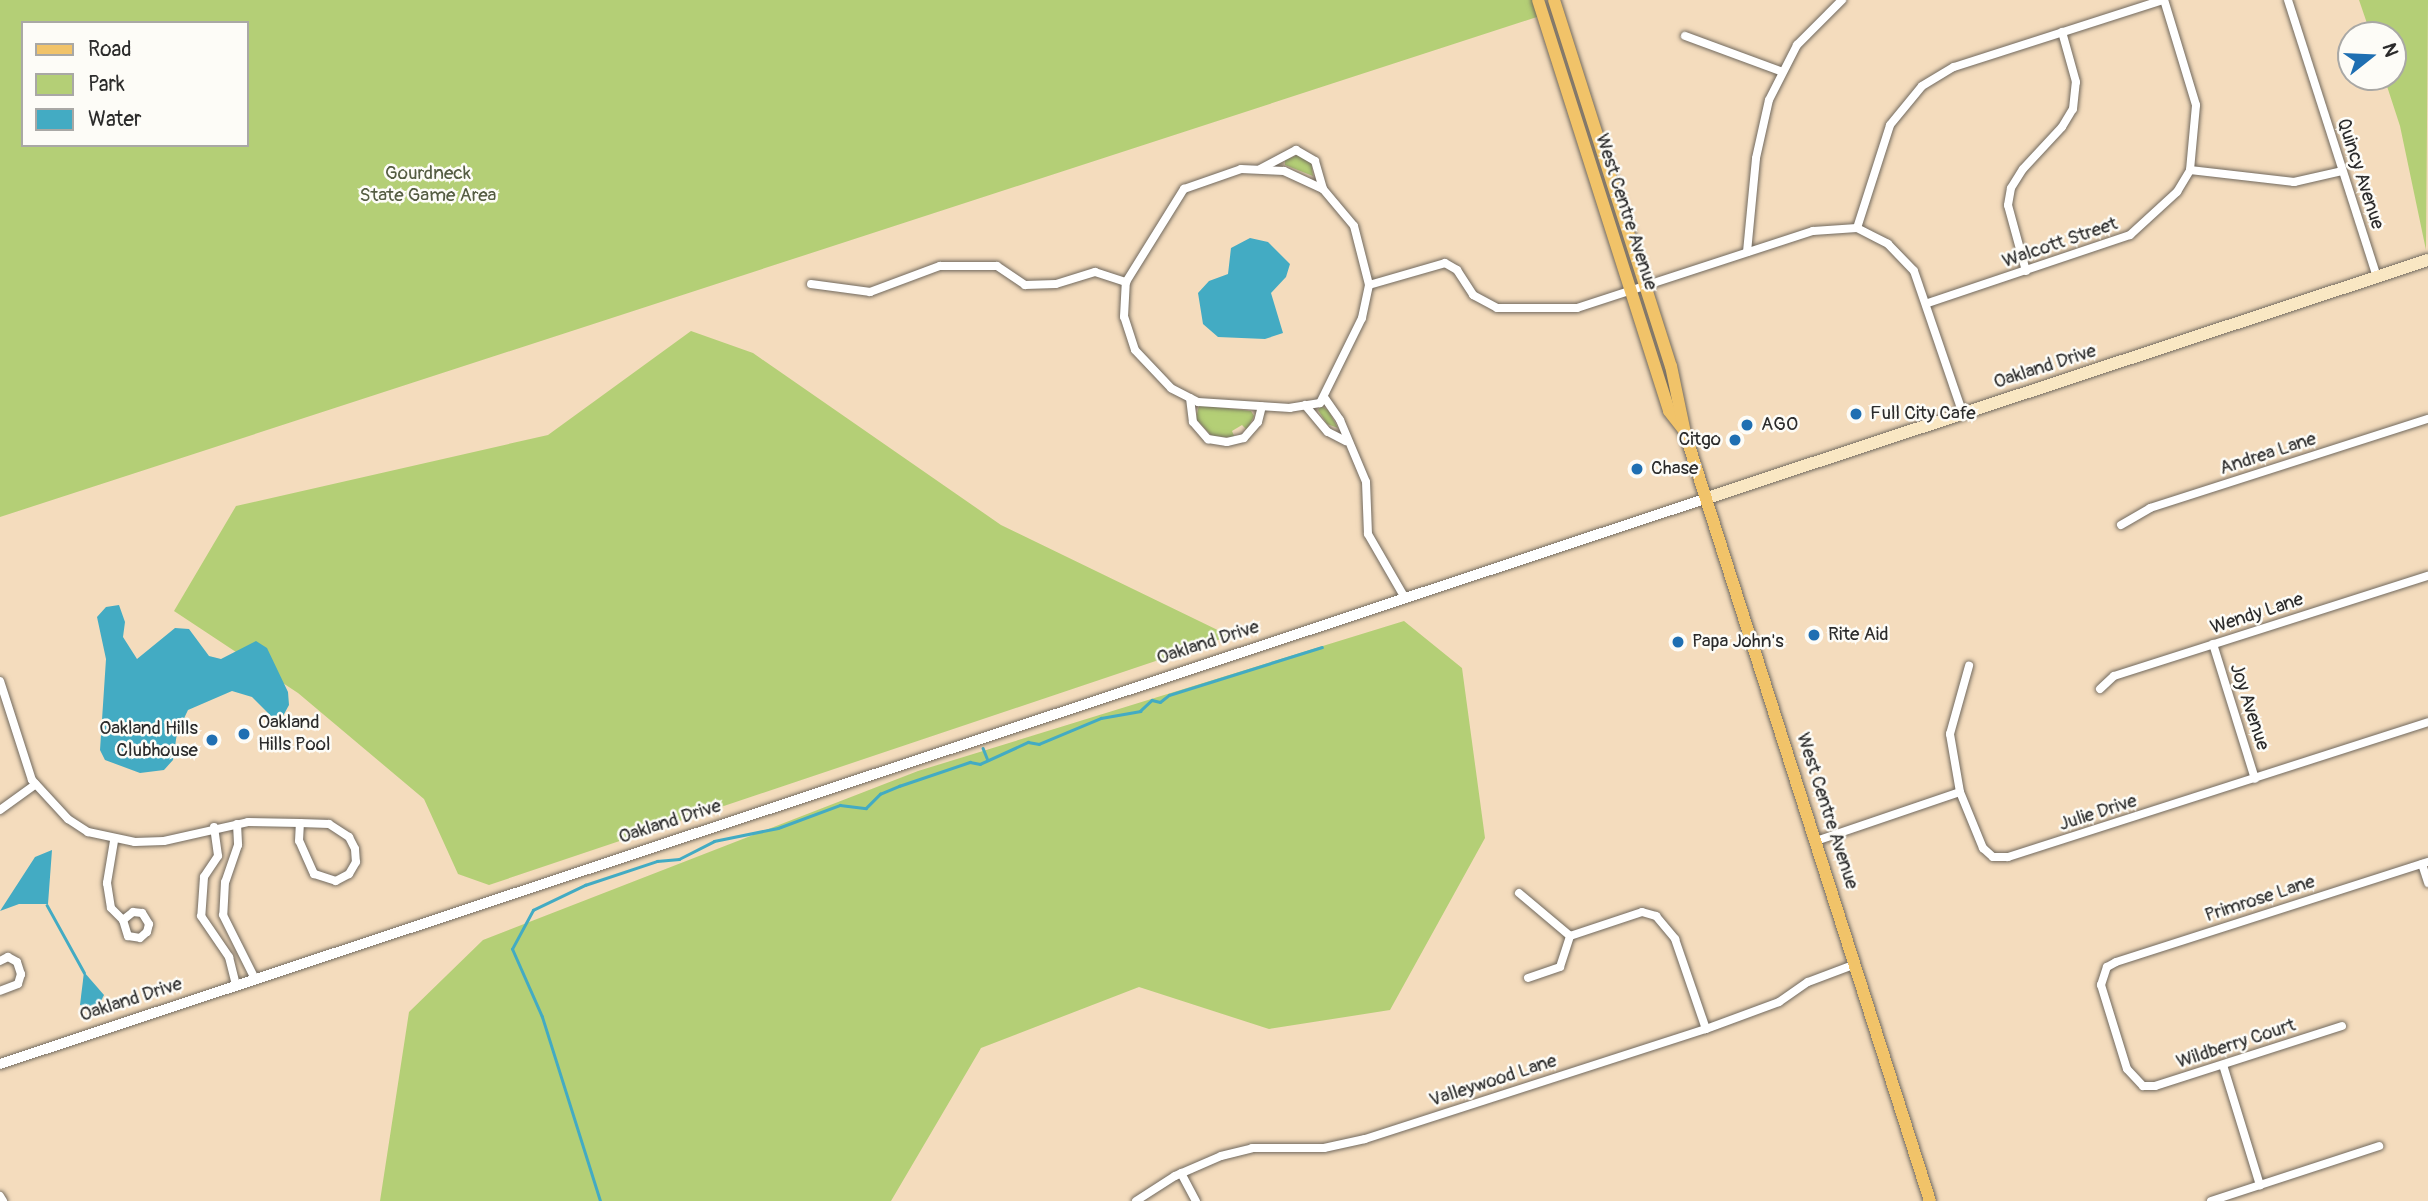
<!DOCTYPE html>
<html>
<head>
<meta charset="utf-8">
<style>
  body { margin:0 }
  #map { position:relative; width:2428px; height:1201px; overflow:hidden; background:#f4dcbd; font-family:Pangolin,sans-serif }
  div>[style] { position:absolute }
  [style*='--x'] { left:calc(var(--x)*1px); top:calc(var(--y)*1px); width:calc(var(--w)*1px); rotate:calc(var(--a)*1deg) }
  .green>* { inset:0; background:#b4cf76 }
  .water>* { inset:0; background:#43abc3 }
  .round { border-radius:50% }
  .stream>* { height:2.5px; margin:-1.25px; padding:0 1.25px; transform-origin:1.25px; border-radius:1.25px; background:#43abc3 }
  .roads { filter:drop-shadow(0 0 2px #71695e) drop-shadow(0 0 2px #71695e) }
  .minor>* { height:8px; margin:-4px; padding:0 4px; transform-origin:4px; border-radius:4px; background:#fff }
  .tertiary>* { height:10px; margin:-5px; padding:0 5px; transform-origin:5px; border-radius:5px; background:#fff }
  .secondary>* { height:12px; margin:-6px; padding:0 6px; transform-origin:6px; border-radius:6px; background:#f9e7c3 }
  .primary>* { height:12px; margin:-6px; padding:0 6px; transform-origin:6px; border-radius:6px; background:#f1c369 }
  .dots>* { width:19px; height:19px; translate:-50% -50%; box-sizing:border-box; border:4px solid #fdfcf7; border-radius:50% }
  span { translate:-50% -50%; white-space:nowrap; text-align:center; line-height:1.15; -webkit-text-stroke:5px #fdfcf7; paint-order:stroke }
  .park-label { font-size:19px; color:#545c42 }
  .street-label { font-size:19px; color:#2b2b2b }
  .poi-label { font-size:19px; color:#2b2b2b }
  .left { translate:0 -50%; text-align:left }
  .right { translate:-100% -50%; text-align:right }
  .legend { position:absolute; left:21px; top:21px; width:228px; height:126px; box-sizing:border-box; background:#fdfcf7; border:2px solid #a9a8a5; margin:0; padding:9px 12px; list-style:none; font-size:21px; color:#2b2b2b }
  .legend li { display:flex; align-items:center; gap:14px; height:35px }
  .legend b { width:35px; border:2px solid #a9a8a5 }
  .north { position:absolute; left:2337px; top:21px; width:70px; height:70px; box-sizing:border-box; background:#fdfcf7; border:2px solid #a9a8a5; border-radius:50%; rotate:72deg; font-size:19px; font-weight:700; line-height:28px; text-align:center; color:#2b2b2b }
  .north::after { content:''; display:block; margin:auto; width:24px; height:32px; background:#1f6fb2; clip-path:polygon(50% 0,100% 100%,50% 72%,0 100%) }
</style>
</head>
<body>
<div id="map">
  <div class="green">
    <i style="clip-path:polygon(evenodd,0 0,1542px 0,1546px 14px,0 517px,0 0,23px 23px,247px 23px,247px 145px,23px 145px,23px 23px)"></i>
    <i style="clip-path:polygon(2359px 0,2428px 0,2426px 250px,2400px 126px,2384px 77px,2393px 77px,2393px 35px,2371px 35px)"></i>
    <i style="clip-path:polygon(1298px 155px,1311px 161px,1313px 176px,1285px 165px,1285px 160px)"></i>
    <i style="clip-path:polygon(691px 331px,753px 353px,1001px 525px,1230px 636px,489px 885px,458px 874px,424px 799px,298px 693px,174px 611px,236px 506px,548px 435px)"></i>
    <i style="clip-path:polygon(1199px 405px,1251px 411px,1254px 416px,1247px 430px,1242px 425px,1232px 431px,1235px 438px,1212px 436px,1196px 419px)"></i>
    <i style="clip-path:polygon(1321px 406px,1328px 410px,1338px 428px,1327px 424px,1318px 410px)"></i>
    <i style="clip-path:polygon(1404px 621px,1462px 668px,1485px 838px,1390px 1010px,1269px 1029px,1139px 987px,981px 1048px,891px 1201px,380px 1201px,409px 1012px,483px 940px,918px 771px)"></i>
  </div>
  <div class="water">
    <i style="clip-path:polygon(1250px 238px,1268px 242px,1290px 264px,1286px 277px,1271px 293px,1283px 333px,1265px 339px,1218px 337px,1203px 324px,1198px 293px,1209px 281px,1228px 274px,1231px 248px)"></i>
    <i style="clip-path:polygon(119px 605px,125px 622px,123px 637px,137px 659px,175px 628px,189px 629px,209px 656px,221px 659px,256px 641px,267px 648px,288px 692px,289px 705px,283px 716px,274px 719px,252px 697px,232px 691px,188px 710px,177px 733px,173px 760px,164px 770px,140px 773px,105px 760px,100px 750px,106px 659px,97px 617px,106px 607px)"></i>
    <i class="round" style="left:236px;top:726px;width:16px;height:16px"></i>
    <i style="clip-path:polygon(52px 850px,48px 904px,19px 904px,0 911px,35px 857px)"></i>
    <i style="clip-path:polygon(84px 972px,104px 995px,100px 1003px,87px 1007px,80px 1005px)"></i>
  </div>
  <div class="stream">
    <i style="--x:983;--y:748;--w:11;--a:68"></i>
    <i style="--x:47;--y:905;--w:77;--a:61.1"></i>
    <i style="--x:600;--y:1201;--w:193;--a:-107.5"></i>
    <i style="--x:542;--y:1017;--w:74;--a:-113.8"></i>
    <i style="--x:512;--y:949;--w:44;--a:-61.7"></i>
    <i style="--x:533;--y:910;--w:58;--a:-25.7"></i>
    <i style="--x:585;--y:885;--w:76;--a:-18.4"></i>
    <i style="--x:657;--y:861;--w:22;--a:-5"></i>
    <i style="--x:679;--y:859;--w:39;--a:-27"></i>
    <i style="--x:714;--y:841;--w:65;--a:-11.5"></i>
    <i style="--x:778;--y:828;--w:66;--a:-20.4"></i>
    <i style="--x:840;--y:805;--w:26;--a:7"></i>
    <i style="--x:866;--y:808;--w:20;--a:-45"></i>
    <i style="--x:880;--y:794;--w:21;--a:-23"></i>
    <i style="--x:899;--y:786;--w:75;--a:-18.7"></i>
    <i style="--x:970;--y:762;--w:10;--a:11"></i>
    <i style="--x:980;--y:764;--w:53;--a:-24.6"></i>
    <i style="--x:1028;--y:742;--w:11;--a:10"></i>
    <i style="--x:1039;--y:744;--w:67;--a:-22.8"></i>
    <i style="--x:1101;--y:718;--w:40;--a:-10"></i>
    <i style="--x:1140;--y:711;--w:16;--a:-43"></i>
    <i style="--x:1152;--y:700;--w:8;--a:14"></i>
    <i style="--x:1160;--y:702;--w:11;--a:-38"></i>
    <i style="--x:1169;--y:695;--w:160;--a:-17.4"></i>
  </div>
  <div class="roads">
    <div class="minor">
      <i style="--x:2288;--y:0;--w:292;--a:72.2"></i>
      <i style="--x:1685;--y:36;--w:101;--a:20.2"></i>
      <i style="--x:1241;--y:169;--w:43;--a:2.7"></i>
      <i style="--x:1284;--y:171;--w:43;--a:24.8"></i>
      <i style="--x:1323;--y:189;--w:48;--a:50"></i>
      <i style="--x:1354;--y:226;--w:61;--a:75.7"></i>
      <i style="--x:1369;--y:285;--w:34;--a:102"></i>
      <i style="--x:1362;--y:318;--w:95;--a:116.3"></i>
      <i style="--x:1320;--y:403;--w:30;--a:171"></i>
      <i style="--x:1290;--y:408;--w:92;--a:-176.3"></i>
      <i style="--x:1198;--y:402;--w:30;--a:-153"></i>
      <i style="--x:1171;--y:388;--w:52;--a:-133.5"></i>
      <i style="--x:1135;--y:350;--w:35;--a:-108"></i>
      <i style="--x:1124;--y:317;--w:35;--a:-87"></i>
      <i style="--x:1126;--y:282;--w:110;--a:-58.1"></i>
      <i style="--x:1184;--y:189;--w:60;--a:-19.3"></i>
      <i style="--x:1260;--y:169;--w:41;--a:-27.8"></i>
      <i style="--x:1296;--y:150;--w:22;--a:30"></i>
      <i style="--x:1315;--y:161;--w:29;--a:74"></i>
      <i style="--x:2190;--y:170;--w:105;--a:6.6"></i>
      <i style="--x:2294;--y:182;--w:49;--a:-12.9"></i>
      <i style="--x:1857;--y:228;--w:108;--a:-72.2"></i>
      <i style="--x:1890;--y:125;--w:50;--a:-50.6"></i>
      <i style="--x:1922;--y:86;--w:37;--a:-31"></i>
      <i style="--x:1954;--y:67;--w:219;--a:-17.8"></i>
      <i style="--x:1747;--y:252;--w:94;--a:-84.5"></i>
      <i style="--x:1756;--y:158;--w:59;--a:-77.4"></i>
      <i style="--x:1769;--y:100;--w:62;--a:-63"></i>
      <i style="--x:1797;--y:45;--w:64;--a:-45"></i>
      <i style="--x:2026;--y:271;--w:68;--a:-105.3"></i>
      <i style="--x:2008;--y:205;--w:17;--a:-80"></i>
      <i style="--x:2011;--y:188;--w:22;--a:-58"></i>
      <i style="--x:2023;--y:169;--w:57;--a:-47.1"></i>
      <i style="--x:2062;--y:127;--w:21;--a:-59"></i>
      <i style="--x:2073;--y:109;--w:27;--a:-84"></i>
      <i style="--x:2076;--y:82;--w:52;--a:-105.6"></i>
      <i style="--x:811;--y:284;--w:60;--a:7.7"></i>
      <i style="--x:870;--y:292;--w:75;--a:-20.4"></i>
      <i style="--x:940;--y:266;--w:57;--a:0"></i>
      <i style="--x:997;--y:266;--w:34;--a:34"></i>
      <i style="--x:1025;--y:285;--w:31;--a:-2"></i>
      <i style="--x:1056;--y:284;--w:41;--a:-17.1"></i>
      <i style="--x:1095;--y:272;--w:33;--a:18"></i>
      <i style="--x:1369;--y:285;--w:79;--a:-16.1"></i>
      <i style="--x:1445;--y:263;--w:14;--a:30"></i>
      <i style="--x:1457;--y:270;--w:30;--a:57"></i>
      <i style="--x:1473;--y:295;--w:27;--a:28"></i>
      <i style="--x:1497;--y:308;--w:80;--a:0"></i>
      <i style="--x:1577;--y:308;--w:248;--a:-18.1"></i>
      <i style="--x:1813;--y:231;--w:44;--a:-3.9"></i>
      <i style="--x:1857;--y:228;--w:35;--a:27"></i>
      <i style="--x:1888;--y:244;--w:37;--a:46"></i>
      <i style="--x:1914;--y:271;--w:151;--a:71.1"></i>
      <i style="--x:1928;--y:303;--w:213;--a:-18.6"></i>
      <i style="--x:2130;--y:235;--w:64;--a:-42.5"></i>
      <i style="--x:2177;--y:192;--w:26;--a:-59"></i>
      <i style="--x:2190;--y:170;--w:65;--a:-84.7"></i>
      <i style="--x:2196;--y:105;--w:110;--a:-106.9"></i>
      <i style="--x:1324;--y:397;--w:28;--a:55"></i>
      <i style="--x:1340;--y:420;--w:67;--a:67.2"></i>
      <i style="--x:1366;--y:482;--w:52;--a:87.8"></i>
      <i style="--x:1368;--y:534;--w:74;--a:60"></i>
      <i style="--x:1190;--y:398;--w:24;--a:83"></i>
      <i style="--x:1193;--y:422;--w:23;--a:49"></i>
      <i style="--x:1208;--y:439;--w:19;--a:9"></i>
      <i style="--x:1227;--y:442;--w:17;--a:-13"></i>
      <i style="--x:1244;--y:438;--w:21;--a:-49"></i>
      <i style="--x:1258;--y:422;--w:16;--a:-76"></i>
      <i style="--x:1305;--y:405;--w:35;--a:50"></i>
      <i style="--x:1328;--y:432;--w:20;--a:27"></i>
      <i style="--x:2121;--y:525;--w:34;--a:-30"></i>
      <i style="--x:2150;--y:508;--w:292;--a:-17.8"></i>
      <i style="--x:2213;--y:644;--w:141;--a:72.7"></i>
      <i style="--x:0;--y:681;--w:104;--a:72.1"></i>
      <i style="--x:32;--y:780;--w:53;--a:47.3"></i>
      <i style="--x:68;--y:819;--w:24;--a:33"></i>
      <i style="--x:88;--y:832;--w:48;--a:12"></i>
      <i style="--x:135;--y:842;--w:29;--a:-2"></i>
      <i style="--x:164;--y:841;--w:86;--a:-12.7"></i>
      <i style="--x:248;--y:822;--w:52;--a:1.1"></i>
      <i style="--x:300;--y:823;--w:29;--a:2"></i>
      <i style="--x:329;--y:824;--w:24;--a:33"></i>
      <i style="--x:349;--y:837;--w:13;--a:63"></i>
      <i style="--x:355;--y:849;--w:13;--a:86"></i>
      <i style="--x:356;--y:862;--w:14;--a:120"></i>
      <i style="--x:349;--y:874;--w:15;--a:152"></i>
      <i style="--x:336;--y:881;--w:23;--a:-162"></i>
      <i style="--x:314;--y:874;--w:36;--a:-114"></i>
      <i style="--x:299;--y:841;--w:18;--a:-87"></i>
      <i style="--x:2100;--y:689;--w:19;--a:-43"></i>
      <i style="--x:2114;--y:676;--w:330;--a:-17.7"></i>
      <i style="--x:1960;--y:792;--w:59;--a:-99.8"></i>
      <i style="--x:1950;--y:734;--w:71;--a:-74.4"></i>
      <i style="--x:0;--y:810;--w:44;--a:-35.8"></i>
      <i style="--x:237;--y:824;--w:21;--a:87"></i>
      <i style="--x:238;--y:845;--w:39;--a:109"></i>
      <i style="--x:225;--y:882;--w:33;--a:93"></i>
      <i style="--x:223;--y:915;--w:72;--a:63.4"></i>
      <i style="--x:214;--y:827;--w:29;--a:82"></i>
      <i style="--x:218;--y:856;--w:25;--a:124"></i>
      <i style="--x:204;--y:877;--w:39;--a:94"></i>
      <i style="--x:201;--y:916;--w:50;--a:55.7"></i>
      <i style="--x:229;--y:957;--w:29;--a:76"></i>
      <i style="--x:114;--y:841;--w:43;--a:99.5"></i>
      <i style="--x:107;--y:883;--w:25;--a:81"></i>
      <i style="--x:111;--y:908;--w:17;--a:45"></i>
      <i style="--x:123;--y:920;--w:17;--a:73"></i>
      <i style="--x:128;--y:936;--w:12;--a:9"></i>
      <i style="--x:140;--y:938;--w:9;--a:-41"></i>
      <i style="--x:147;--y:932;--w:8;--a:-76"></i>
      <i style="--x:149;--y:924;--w:13;--a:-122"></i>
      <i style="--x:142;--y:913;--w:9;--a:-174"></i>
      <i style="--x:133;--y:912;--w:13;--a:141"></i>
      <i style="--x:1816;--y:841;--w:152;--a:-18.8"></i>
      <i style="--x:1960;--y:792;--w:61;--a:67.7"></i>
      <i style="--x:1983;--y:848;--w:13;--a:42"></i>
      <i style="--x:1993;--y:857;--w:15;--a:0"></i>
      <i style="--x:2008;--y:857;--w:441;--a:-17.8"></i>
      <i style="--x:2422;--y:864;--w:20;--a:72"></i>
      <i style="--x:1519;--y:893;--w:67;--a:40.1"></i>
      <i style="--x:1570;--y:936;--w:76;--a:-18.4"></i>
      <i style="--x:1642;--y:912;--w:15;--a:16"></i>
      <i style="--x:1656;--y:916;--w:30;--a:50"></i>
      <i style="--x:1675;--y:939;--w:95;--a:71"></i>
      <i style="--x:0;--y:961;--w:9;--a:-27"></i>
      <i style="--x:8;--y:957;--w:10;--a:29"></i>
      <i style="--x:17;--y:962;--w:13;--a:72"></i>
      <i style="--x:21;--y:974;--w:10;--a:107"></i>
      <i style="--x:18;--y:984;--w:19;--a:159"></i>
      <i style="--x:1528;--y:978;--w:34;--a:-19"></i>
      <i style="--x:1560;--y:967;--w:33;--a:-72"></i>
      <i style="--x:2342;--y:1026;--w:196;--a:162.2"></i>
      <i style="--x:2155;--y:1086;--w:12;--a:180"></i>
      <i style="--x:2143;--y:1086;--w:23;--a:-133"></i>
      <i style="--x:2127;--y:1069;--w:88;--a:-107.2"></i>
      <i style="--x:2101;--y:985;--w:19;--a:-72"></i>
      <i style="--x:2107;--y:967;--w:10;--a:-29"></i>
      <i style="--x:2116;--y:962;--w:328;--a:-17.8"></i>
      <i style="--x:2223;--y:1065;--w:126;--a:72.9"></i>
      <i style="--x:1181;--y:1173;--w:32;--a:62"></i>
      <i style="--x:0;--y:1196;--w:6;--a:59"></i>
      <i style="--x:1136;--y:1201;--w:46;--a:-32.7"></i>
      <i style="--x:1175;--y:1176;--w:50;--a:-23.5"></i>
      <i style="--x:1221;--y:1156;--w:32;--a:-14"></i>
      <i style="--x:1252;--y:1148;--w:72;--a:0"></i>
      <i style="--x:1324;--y:1148;--w:42;--a:-12.4"></i>
      <i style="--x:1365;--y:1139;--w:358;--a:-17.9"></i>
      <i style="--x:1706;--y:1029;--w:78;--a:-20.3"></i>
      <i style="--x:1779;--y:1002;--w:35;--a:-35"></i>
      <i style="--x:1808;--y:982;--w:51;--a:-20.6"></i>
      <i style="--x:2211;--y:1201;--w:177;--a:-18.1"></i>
    </div>
    <div class="tertiary">
      <i style="--x:0;--y:1064;--w:1798;--a:-18.34"></i>
    </div>
    <div class="secondary">
      <i style="--x:1707;--y:498;--w:759;--a:-18.27"></i>
    </div>
    <div class="primary">
      <i style="--x:1538;--y:0;--w:431;--a:72.3"></i>
      <i style="--x:1669;--y:411;--w:23;--a:52"></i>
      <i style="--x:1554;--y:0;--w:384;--a:72.3"></i>
      <i style="--x:1671;--y:366;--w:68;--a:78.2"></i>
      <i style="--x:1685;--y:433;--w:806;--a:72.31"></i>
    </div>
  </div>
  <div class="dots">
    <i style="left:1856px;top:414px;background:#1f6fb2"></i>
    <i style="left:1747px;top:425px;background:#1f6fb2"></i>
    <i style="left:1735px;top:440px;background:#1f6fb2"></i>
    <i style="left:1637px;top:469px;background:#1f6fb2"></i>
    <i style="left:1814px;top:635px;background:#1f6fb2"></i>
    <i style="left:1678px;top:642px;background:#1f6fb2"></i>
    <i style="left:244px;top:734px;background:#1f6fb2"></i>
    <i style="left:212px;top:740px;background:#1f6fb2"></i>
  </div>
  <div class="park-label">
    <span style="left:428px;top:185px">Gourdneck<br>State Game Area</span>
  </div>
  <div class="street-label">
    <span style="left:2360px;top:174px;rotate:72deg">Quincy Avenue</span>
    <span style="left:1626px;top:212px;rotate:72deg">West Centre Avenue</span>
    <span style="left:2060px;top:243px;rotate:-19deg">Walcott Street</span>
    <span style="left:2045px;top:367px;rotate:-18deg">Oakland Drive</span>
    <span style="left:2268px;top:454px;rotate:-18deg">Andrea Lane</span>
    <span style="left:2257px;top:614px;rotate:-18deg">Wendy Lane</span>
    <span style="left:1208px;top:643px;rotate:-18deg">Oakland Drive</span>
    <span style="left:2249px;top:707px;rotate:72deg">Joy Avenue</span>
    <span style="left:1827px;top:811px;rotate:72deg">West Centre Avenue</span>
    <span style="left:2098px;top:813px;rotate:-18deg">Julie Drive</span>
    <span style="left:670px;top:822px;rotate:-18deg">Oakland Drive</span>
    <span style="left:2260px;top:899px;rotate:-18deg">Primrose Lane</span>
    <span style="left:131px;top:1000px;rotate:-18deg">Oakland Drive</span>
    <span style="left:2236px;top:1044px;rotate:-18deg">Wildberry Court</span>
    <span style="left:1493px;top:1081px;rotate:-18deg">Valleywood Lane</span>
  </div>
  <div class="poi-label">
    <span class="left" style="left:1870px;top:414px">Full City Cafe</span>
    <span class="left" style="left:1761px;top:425px">AGO</span>
    <span class="right" style="left:1721px;top:440px">Citgo</span>
    <span class="left" style="left:1651px;top:469px">Chase</span>
    <span class="left" style="left:1828px;top:635px">Rite Aid</span>
    <span class="left" style="left:1692px;top:642px">Papa John's</span>
    <span class="left" style="left:258px;top:734px">Oakland<br>Hills Pool</span>
    <span class="right" style="left:198px;top:740px">Oakland Hills<br>Clubhouse</span>
  </div>
  <ul class="legend">
  <li><b style="height:9px;background:#f1c369"></b>Road</li>
  <li><b style="height:19px;background:#b4cf76"></b>Park</li>
  <li><b style="height:19px;background:#43abc3"></b>Water</li>
  </ul>
  <div class="north">N</div>
</div>
</body>
</html>
